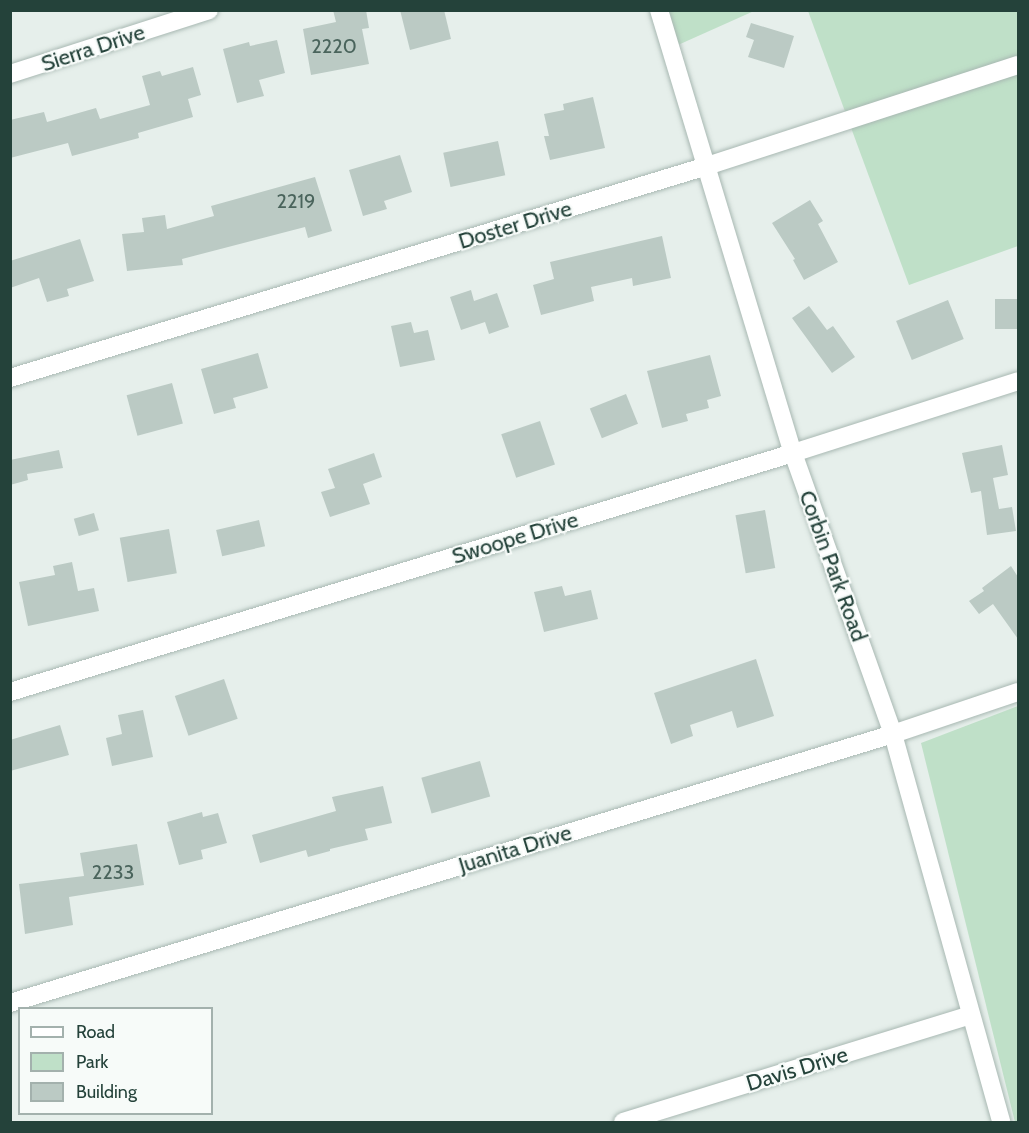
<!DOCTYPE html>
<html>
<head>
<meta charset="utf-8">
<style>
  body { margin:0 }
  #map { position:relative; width:1029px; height:1133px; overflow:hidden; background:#e6efeb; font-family:Cabin,sans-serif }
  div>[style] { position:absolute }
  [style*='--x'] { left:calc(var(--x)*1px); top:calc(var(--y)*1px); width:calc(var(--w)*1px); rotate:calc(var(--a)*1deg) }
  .green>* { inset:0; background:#bfe0c8 }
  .building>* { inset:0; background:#bbcac4; transform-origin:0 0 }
  .roads { filter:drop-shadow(0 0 2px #a8b8b2) drop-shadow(0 0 2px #a8b8b2) }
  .street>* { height:18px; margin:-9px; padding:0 9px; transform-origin:9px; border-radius:9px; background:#fff }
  span { translate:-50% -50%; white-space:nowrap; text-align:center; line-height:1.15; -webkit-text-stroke:4.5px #f7fbf9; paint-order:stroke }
  .number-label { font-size:20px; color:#4a645c }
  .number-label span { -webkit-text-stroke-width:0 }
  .street-label { font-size:22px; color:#24423a }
  .frame { position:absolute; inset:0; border:12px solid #24423a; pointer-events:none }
  .legend { position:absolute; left:18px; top:1007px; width:195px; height:108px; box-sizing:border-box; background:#f7fbf9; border:2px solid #a3b1ad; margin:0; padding:8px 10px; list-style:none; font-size:18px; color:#24423a }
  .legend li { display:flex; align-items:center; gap:12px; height:30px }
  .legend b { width:30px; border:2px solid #a3b1ad }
</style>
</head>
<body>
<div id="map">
  <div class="green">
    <i style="clip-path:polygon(656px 10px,754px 11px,669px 49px)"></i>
    <i style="clip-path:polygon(808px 11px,1018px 11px,1018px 246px,909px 285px)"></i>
    <i style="clip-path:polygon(1018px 706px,1018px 1122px,1015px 1122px,921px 743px)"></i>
  </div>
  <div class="building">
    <i style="clip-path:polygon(333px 10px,366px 10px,369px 28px,362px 29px,369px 64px,311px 75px,303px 29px,336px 22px)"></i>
    <i style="clip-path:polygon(400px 10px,444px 10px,451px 39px,410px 50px)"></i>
    <i style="clip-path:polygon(751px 23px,794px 36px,784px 68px,748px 57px,754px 40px,746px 37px)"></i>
    <i style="clip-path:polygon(277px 40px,285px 73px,259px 80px,264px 96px,237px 103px,223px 49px,249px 42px,250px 46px)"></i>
    <i style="clip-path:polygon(193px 67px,201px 95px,188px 99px,193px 117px,138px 133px,139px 138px,72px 156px,68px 143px,10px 158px,10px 120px,44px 112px,47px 122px,96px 108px,100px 119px,150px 105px,142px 76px,160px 71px,162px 76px)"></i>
    <i style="clip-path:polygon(593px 97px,605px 148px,550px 160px,544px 136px,549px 136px,544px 114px,564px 110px,563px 104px)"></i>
    <i style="left:498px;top:141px;width:35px;height:56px;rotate:78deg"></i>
    <i style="clip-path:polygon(400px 155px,412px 192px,384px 201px,387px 209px,363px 216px,349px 170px)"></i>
    <i style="clip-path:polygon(315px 177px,332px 231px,308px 238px,305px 227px,182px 259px,183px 265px,127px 271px,122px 234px,144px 232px,142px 218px,165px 215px,167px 229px,214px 216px,211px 206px)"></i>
    <i style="clip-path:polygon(810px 200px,823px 221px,818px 224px,838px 262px,804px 280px,793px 260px,795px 259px,772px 223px)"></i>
    <i style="clip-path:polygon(662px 236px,671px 278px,633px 286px,632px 278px,591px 287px,594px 301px,541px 315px,533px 285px,554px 279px,550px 262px)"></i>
    <i style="clip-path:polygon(80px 239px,94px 281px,67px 289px,69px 296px,47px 302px,39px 278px,10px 288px,10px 261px)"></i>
    <i style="clip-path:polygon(471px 290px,474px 301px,497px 293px,509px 327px,489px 334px,485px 322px,461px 330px,450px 297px)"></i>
    <i style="left:995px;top:299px;width:23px;height:30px"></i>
    <i style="left:948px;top:300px;width:42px;height:56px;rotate:68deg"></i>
    <i style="clip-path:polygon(809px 306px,827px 330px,833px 326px,855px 357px,832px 373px,792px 318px)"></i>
    <i style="clip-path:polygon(411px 322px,414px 333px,428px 330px,435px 360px,400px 367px,391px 326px)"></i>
    <i style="clip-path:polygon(258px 353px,268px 388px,233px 398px,236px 408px,214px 414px,201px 369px)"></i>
    <i style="clip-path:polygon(710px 355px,721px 396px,707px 400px,709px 408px,686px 414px,688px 421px,662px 428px,647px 371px)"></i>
    <i style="left:172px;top:383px;width:42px;height:47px;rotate:75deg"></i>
    <i style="left:626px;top:394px;width:32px;height:39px;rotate:68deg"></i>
    <i style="left:540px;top:421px;width:46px;height:41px;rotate:71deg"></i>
    <i style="clip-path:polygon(1002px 445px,1008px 475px,993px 478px,999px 509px,1012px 507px,1016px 531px,987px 535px,981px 491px,971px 493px,962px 453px)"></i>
    <i style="clip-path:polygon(59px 450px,63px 468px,27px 474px,28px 480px,10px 485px,10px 460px)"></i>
    <i style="clip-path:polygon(374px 453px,382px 477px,363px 484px,370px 504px,330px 517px,321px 492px,335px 488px,328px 469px)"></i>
    <i style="left:765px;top:510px;width:59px;height:30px;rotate:80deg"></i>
    <i style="left:94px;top:513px;width:18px;height:21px;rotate:74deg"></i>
    <i style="left:259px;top:520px;width:27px;height:44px;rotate:77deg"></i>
    <i style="left:169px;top:529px;width:45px;height:50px;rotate:80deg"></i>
    <i style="clip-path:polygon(72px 562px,78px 591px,94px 588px,99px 611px,28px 626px,19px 582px,55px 575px,53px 566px)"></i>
    <i style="clip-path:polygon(1011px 566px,1018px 577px,1018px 639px,993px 604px,979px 614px,969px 601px,984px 591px,982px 588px)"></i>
    <i style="clip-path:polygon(562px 586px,565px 596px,591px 590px,598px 619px,544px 632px,534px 592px)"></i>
    <i style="clip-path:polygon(756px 659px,774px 716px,737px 728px,732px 711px,690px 725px,693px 736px,671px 744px,654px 693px)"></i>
    <i style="left:224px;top:679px;width:42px;height:52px;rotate:71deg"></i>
    <i style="clip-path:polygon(143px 710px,153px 757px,112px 766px,106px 738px,122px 734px,118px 715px)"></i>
    <i style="clip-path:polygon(60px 725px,69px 755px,10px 771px,10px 740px)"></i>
    <i style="left:480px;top:761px;width:37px;height:61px;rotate:74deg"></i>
    <i style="clip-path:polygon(383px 786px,392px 823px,365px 829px,368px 840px,330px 849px,330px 851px,308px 857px,306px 850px,260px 863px,252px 835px,336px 811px,332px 797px)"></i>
    <i style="clip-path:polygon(202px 812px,203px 817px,218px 813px,227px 843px,201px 850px,203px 859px,179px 865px,167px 822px)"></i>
    <i style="clip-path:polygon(137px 844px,144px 885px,69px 897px,73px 925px,25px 934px,19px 884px,84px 876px,80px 853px)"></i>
  </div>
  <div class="roads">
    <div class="street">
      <i style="--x:659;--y:10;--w:463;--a:73.2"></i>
      <i style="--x:793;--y:453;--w:298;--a:70.4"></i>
      <i style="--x:893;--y:734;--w:403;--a:74.4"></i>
      <i style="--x:10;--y:74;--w:209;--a:-17.8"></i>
      <i style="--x:10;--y:378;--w:729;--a:-16.92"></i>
      <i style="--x:707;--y:166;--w:327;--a:-18"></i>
      <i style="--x:10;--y:692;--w:819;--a:-16.97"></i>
      <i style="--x:793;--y:453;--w:236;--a:-17.7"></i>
      <i style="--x:10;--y:1003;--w:923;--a:-16.94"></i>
      <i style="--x:893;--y:734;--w:132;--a:-18.6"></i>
      <i style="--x:623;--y:1122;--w:363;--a:-17.1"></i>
    </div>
  </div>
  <div class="number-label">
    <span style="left:334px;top:46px">2220</span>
    <span style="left:296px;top:201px">2219</span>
    <span style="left:113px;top:872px">2233</span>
  </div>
  <div class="street-label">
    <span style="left:93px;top:48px;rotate:-18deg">Sierra Drive</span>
    <span style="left:515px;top:225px;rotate:-17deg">Doster Drive</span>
    <span style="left:515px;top:538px;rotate:-17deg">Swoope Drive</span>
    <span style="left:833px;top:566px;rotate:70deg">Corbin Park Road</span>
    <span style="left:515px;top:849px;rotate:-17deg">Juanita Drive</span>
    <span style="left:797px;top:1069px;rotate:-17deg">Davis Drive</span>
  </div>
  <div class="frame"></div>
  <ul class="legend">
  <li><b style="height:8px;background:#fff"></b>Road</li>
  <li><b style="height:16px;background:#bfe0c8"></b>Park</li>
  <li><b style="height:16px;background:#bbcac4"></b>Building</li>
  </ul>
</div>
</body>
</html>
